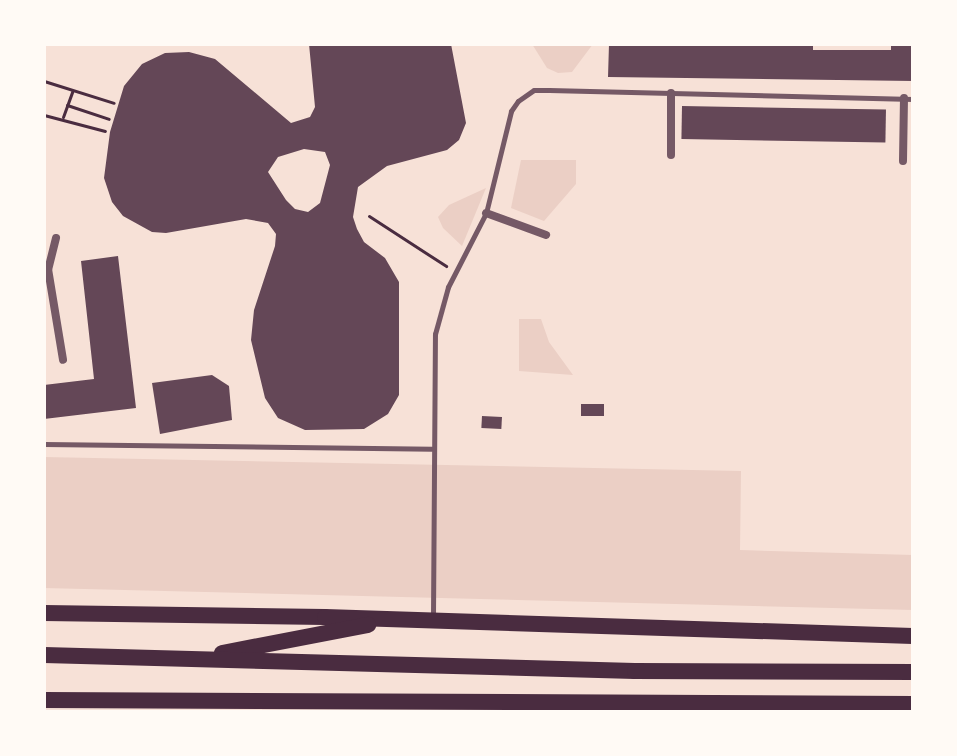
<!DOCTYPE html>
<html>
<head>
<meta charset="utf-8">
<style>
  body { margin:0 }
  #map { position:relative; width:957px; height:756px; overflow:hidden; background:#f7e1d7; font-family:Barlow,sans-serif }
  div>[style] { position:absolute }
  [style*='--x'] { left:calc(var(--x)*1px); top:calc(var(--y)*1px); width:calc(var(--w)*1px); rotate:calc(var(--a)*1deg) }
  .green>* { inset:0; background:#ebcfc5 }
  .building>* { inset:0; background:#644757; transform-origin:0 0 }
  .path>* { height:3px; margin:-1.5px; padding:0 1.5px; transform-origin:1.5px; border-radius:1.5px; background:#4a2c40 }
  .service>* { height:5px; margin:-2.5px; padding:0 2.5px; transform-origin:2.5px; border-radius:2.5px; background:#755966 }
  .minor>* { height:8px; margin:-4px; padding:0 4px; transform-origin:4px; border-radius:4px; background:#755966 }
  .primary>* { height:16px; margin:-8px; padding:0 8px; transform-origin:8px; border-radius:8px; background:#4a2c40 }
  span { translate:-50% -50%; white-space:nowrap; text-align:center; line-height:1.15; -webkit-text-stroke:7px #fffaf5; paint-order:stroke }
  .frame { position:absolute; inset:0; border:46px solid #fffaf5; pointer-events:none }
</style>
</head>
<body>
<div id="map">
  <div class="green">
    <i style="clip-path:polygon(532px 44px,593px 44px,572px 72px,558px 73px,547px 68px)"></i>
    <i style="clip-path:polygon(521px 160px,576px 160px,576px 184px,544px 221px,511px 208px)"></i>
    <i style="clip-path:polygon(486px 188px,462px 246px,443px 228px,438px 217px,449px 205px)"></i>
    <i style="clip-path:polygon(519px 319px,541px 319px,549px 342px,573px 375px,519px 371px)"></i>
    <i style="clip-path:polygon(44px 457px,741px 471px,740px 550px,913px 555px,913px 610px,44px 588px)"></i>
  </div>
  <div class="building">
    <i style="clip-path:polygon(evenodd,309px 44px,451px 44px,466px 123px,459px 140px,447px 150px,387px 166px,358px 187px,353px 217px,357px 229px,364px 242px,385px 258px,399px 282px,399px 395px,388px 414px,364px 429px,305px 430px,278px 418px,265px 398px,251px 340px,254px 310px,275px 246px,276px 234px,268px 223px,246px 219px,166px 233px,152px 232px,123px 216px,112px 202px,104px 178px,110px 132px,124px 86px,142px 64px,165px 53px,189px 52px,215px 59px,291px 123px,310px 117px,315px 107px,309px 44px,304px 149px,325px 152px,330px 165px,320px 203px,308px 212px,295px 209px,286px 200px,268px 172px,278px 157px,304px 149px)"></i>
    <i style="clip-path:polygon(609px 44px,813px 44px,813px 50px,891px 50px,891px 44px,913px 44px,913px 81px,608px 77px)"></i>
    <i style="left:682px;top:106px;width:204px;height:33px;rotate:1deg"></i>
    <i style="clip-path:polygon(118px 256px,136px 408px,44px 419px,44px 385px,94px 379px,81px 261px)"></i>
    <i style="clip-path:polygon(212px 375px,229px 386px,232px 420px,160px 434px,152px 383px)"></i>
    <i style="left:581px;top:404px;width:23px;height:12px"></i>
    <i style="left:482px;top:416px;width:20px;height:12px;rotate:3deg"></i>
  </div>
  <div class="path">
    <i style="--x:44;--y:81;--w:73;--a:17.4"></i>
    <i style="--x:67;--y:105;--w:44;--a:18.4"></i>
    <i style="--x:44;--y:115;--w:63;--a:14.7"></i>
    <i style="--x:63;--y:117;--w:27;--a:-70"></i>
    <i style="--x:369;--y:216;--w:92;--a:33"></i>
  </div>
  <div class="service">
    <i style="--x:44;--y:444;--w:388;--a:0.7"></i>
    <i style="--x:433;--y:616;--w:282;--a:-89.6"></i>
    <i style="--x:435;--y:334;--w:49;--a:-74.5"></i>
    <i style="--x:448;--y:287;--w:83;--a:-62.8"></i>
    <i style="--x:486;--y:213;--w:105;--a:-76.2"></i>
    <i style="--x:511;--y:111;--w:12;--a:-55"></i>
    <i style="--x:518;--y:101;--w:19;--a:-35"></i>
    <i style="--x:534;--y:90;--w:15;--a:0"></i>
    <i style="--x:549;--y:90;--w:364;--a:1.4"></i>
  </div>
  <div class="minor">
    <i style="--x:671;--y:93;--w:62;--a:90"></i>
    <i style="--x:903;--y:161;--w:63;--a:-89.1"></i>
    <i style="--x:486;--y:213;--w:64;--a:20.1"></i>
    <i style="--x:56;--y:238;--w:32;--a:104"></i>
    <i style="--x:48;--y:269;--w:92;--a:80.6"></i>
  </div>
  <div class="primary">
    <i style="--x:44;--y:613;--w:281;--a:0.8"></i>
    <i style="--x:325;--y:617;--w:588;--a:1.85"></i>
    <i style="--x:222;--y:653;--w:149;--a:-10.9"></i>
    <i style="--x:44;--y:655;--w:591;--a:1.55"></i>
    <i style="--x:635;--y:671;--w:278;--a:0.2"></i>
    <i style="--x:44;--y:700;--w:869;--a:0.26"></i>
  </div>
  <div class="frame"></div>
</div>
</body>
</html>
